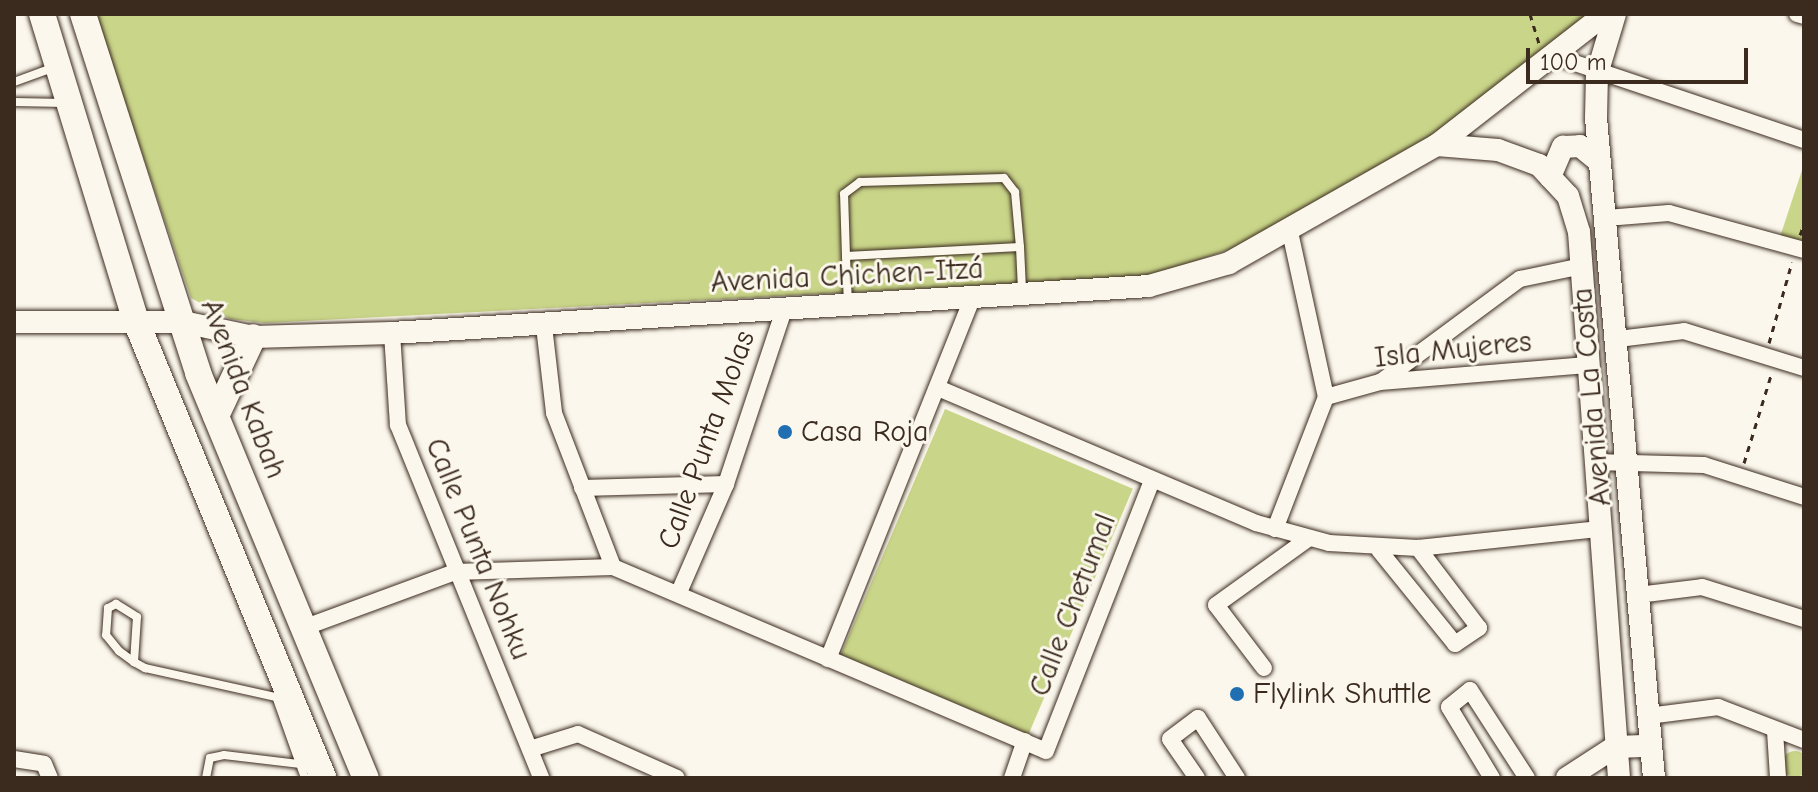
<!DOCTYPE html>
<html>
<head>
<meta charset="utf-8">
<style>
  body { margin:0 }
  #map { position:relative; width:1818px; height:792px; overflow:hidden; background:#fbf7ec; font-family:"Comic Neue",sans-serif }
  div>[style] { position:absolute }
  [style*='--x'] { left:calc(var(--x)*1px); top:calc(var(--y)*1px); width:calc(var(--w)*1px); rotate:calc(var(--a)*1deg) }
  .green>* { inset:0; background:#c9d589; transform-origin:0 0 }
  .round { border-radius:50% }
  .path>* { height:3px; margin-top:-1.5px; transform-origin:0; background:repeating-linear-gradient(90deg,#3b2a1e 0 6px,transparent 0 12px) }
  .roads { filter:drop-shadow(0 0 2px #3b2a1e) drop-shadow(0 0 2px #3b2a1e) }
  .lane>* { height:8px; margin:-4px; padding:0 4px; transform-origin:4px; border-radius:4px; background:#fbf7ec }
  .street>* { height:16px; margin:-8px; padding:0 8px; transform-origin:8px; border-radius:8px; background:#fbf7ec }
  .secondary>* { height:22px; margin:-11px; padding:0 11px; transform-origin:11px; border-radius:11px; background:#fbf7ec }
  .primary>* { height:26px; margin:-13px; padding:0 13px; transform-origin:13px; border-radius:13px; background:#fbf7ec }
  .dots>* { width:22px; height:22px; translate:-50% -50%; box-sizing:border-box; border:4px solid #fbf7ec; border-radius:50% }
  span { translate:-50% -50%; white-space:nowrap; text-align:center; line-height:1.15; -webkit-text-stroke:6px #fbf7ec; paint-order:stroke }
  .street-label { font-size:30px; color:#3b2a1e }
  .poi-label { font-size:30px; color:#3b2a1e }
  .left { translate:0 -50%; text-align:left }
  .frame { position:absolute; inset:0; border:16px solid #3b2a1e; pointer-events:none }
  .scale { position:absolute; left:1526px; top:48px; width:222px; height:36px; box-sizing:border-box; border:4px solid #3b2a1e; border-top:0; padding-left:10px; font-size:24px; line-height:28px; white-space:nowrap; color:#3b2a1e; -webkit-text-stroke:6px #fbf7ec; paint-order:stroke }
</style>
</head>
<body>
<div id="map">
  <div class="green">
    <i style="clip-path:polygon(95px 14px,1589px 14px,1431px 140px,1231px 249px,1148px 277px,265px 323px,230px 319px,191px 298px)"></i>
    <i style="clip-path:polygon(1804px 164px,1804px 245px,1780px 237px)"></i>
    <i style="left:945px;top:409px;width:204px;height:267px;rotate:23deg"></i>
    <i class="round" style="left:1782px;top:751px;width:26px;height:26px"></i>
  </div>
  <div class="path">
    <i style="--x:1530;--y:14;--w:31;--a:73"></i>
    <i style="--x:1800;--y:235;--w:12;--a:-70"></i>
    <i style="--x:1769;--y:343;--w:84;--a:-74.1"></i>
    <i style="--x:1744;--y:463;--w:92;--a:-72.9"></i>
  </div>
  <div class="roads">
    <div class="lane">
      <i style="--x:14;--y:82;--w:44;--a:-20.1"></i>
      <i style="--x:14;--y:102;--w:51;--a:1.1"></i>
      <i style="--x:846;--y:256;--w:62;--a:-91.8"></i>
      <i style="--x:844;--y:194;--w:20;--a:-37"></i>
      <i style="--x:860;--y:182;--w:144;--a:-1.6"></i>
      <i style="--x:1004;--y:178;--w:18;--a:52"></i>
      <i style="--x:1015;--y:192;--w:55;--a:84.8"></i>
      <i style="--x:848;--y:304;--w:48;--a:-92.4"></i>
      <i style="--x:846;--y:256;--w:174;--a:-3"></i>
      <i style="--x:1020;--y:247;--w:43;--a:87.3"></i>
      <i style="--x:134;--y:662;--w:45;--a:-86.2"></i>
      <i style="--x:137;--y:617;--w:25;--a:-148"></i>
      <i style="--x:116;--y:604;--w:9;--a:153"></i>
      <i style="--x:108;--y:608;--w:27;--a:94"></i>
      <i style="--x:106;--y:635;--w:21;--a:51"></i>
      <i style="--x:119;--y:651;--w:19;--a:36"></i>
      <i style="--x:134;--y:662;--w:13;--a:29"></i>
      <i style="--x:145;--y:668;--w:143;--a:12.5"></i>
      <i style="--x:300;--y:764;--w:15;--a:70"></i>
      <i style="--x:206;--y:778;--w:20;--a:-79"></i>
      <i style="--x:210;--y:758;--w:14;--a:-12"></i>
      <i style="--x:224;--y:755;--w:77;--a:6.8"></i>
      <i style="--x:300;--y:764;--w:69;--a:-109.5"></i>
    </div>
    <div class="street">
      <i style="--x:1797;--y:14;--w:7;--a:16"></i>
      <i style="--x:1554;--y:56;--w:264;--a:18.6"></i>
      <i style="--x:1606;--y:218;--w:63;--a:-4.5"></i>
      <i style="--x:1669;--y:213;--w:140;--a:15.3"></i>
      <i style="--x:544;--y:326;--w:88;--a:83.4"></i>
      <i style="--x:554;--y:413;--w:165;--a:69"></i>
      <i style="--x:392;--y:333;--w:92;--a:86.3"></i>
      <i style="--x:398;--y:425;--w:381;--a:67.9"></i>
      <i style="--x:1618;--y:339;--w:66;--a:-6.9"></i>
      <i style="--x:1684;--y:331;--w:126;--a:17.1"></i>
      <i style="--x:1382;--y:381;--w:172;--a:-36.5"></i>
      <i style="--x:1520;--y:279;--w:63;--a:-11.8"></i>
      <i style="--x:938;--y:388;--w:345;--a:23"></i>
      <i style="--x:1256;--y:523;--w:76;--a:15.3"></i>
      <i style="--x:1329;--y:543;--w:89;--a:3.2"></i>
      <i style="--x:1418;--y:548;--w:183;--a:-6"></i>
      <i style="--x:1326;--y:397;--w:56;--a:-15.5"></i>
      <i style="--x:1380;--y:382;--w:208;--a:-4.7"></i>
      <i style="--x:1595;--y:462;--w:109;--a:1.6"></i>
      <i style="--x:1704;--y:465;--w:105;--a:17.7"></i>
      <i style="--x:582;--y:488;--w:144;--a:-1.6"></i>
      <i style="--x:1275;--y:529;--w:142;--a:-68.9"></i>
      <i style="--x:1326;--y:397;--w:169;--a:-102.3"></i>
      <i style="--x:1379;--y:550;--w:121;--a:51"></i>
      <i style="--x:1455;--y:644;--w:29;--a:-34"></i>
      <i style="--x:1479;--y:628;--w:101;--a:-127.3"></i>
      <i style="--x:680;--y:590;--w:116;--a:-66.5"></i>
      <i style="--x:726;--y:484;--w:183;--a:-71.6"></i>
      <i style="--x:1638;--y:595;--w:64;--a:-7.1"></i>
      <i style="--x:1702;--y:587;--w:107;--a:17.4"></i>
      <i style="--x:303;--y:628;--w:162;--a:-20.2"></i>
      <i style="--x:455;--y:572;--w:158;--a:-1.8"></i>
      <i style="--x:613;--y:567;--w:470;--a:23"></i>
      <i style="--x:1046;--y:751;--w:291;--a:-68.6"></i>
      <i style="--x:828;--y:659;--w:388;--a:-68.2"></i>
      <i style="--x:1264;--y:668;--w:79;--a:-127.3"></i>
      <i style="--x:1216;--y:605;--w:113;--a:-35.7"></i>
      <i style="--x:1648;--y:716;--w:71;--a:-7.3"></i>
      <i style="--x:1718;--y:707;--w:92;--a:21"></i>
      <i style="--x:1775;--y:731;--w:47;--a:86.3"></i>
      <i style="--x:530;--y:749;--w:50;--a:-17.4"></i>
      <i style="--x:578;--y:734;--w:108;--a:24"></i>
      <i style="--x:14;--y:759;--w:30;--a:9"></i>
      <i style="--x:44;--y:764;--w:15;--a:67"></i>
      <i style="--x:1012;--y:778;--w:39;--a:-71"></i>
      <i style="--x:1197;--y:778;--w:47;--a:-124.7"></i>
      <i style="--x:1170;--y:739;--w:35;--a:-37"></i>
      <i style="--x:1198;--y:718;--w:72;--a:57"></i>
      <i style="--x:1492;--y:778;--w:83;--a:-121.2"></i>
      <i style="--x:1449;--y:707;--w:27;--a:-39"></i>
      <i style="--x:1470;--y:690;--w:105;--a:57.1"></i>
    </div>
    <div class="secondary">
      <i style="--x:1615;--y:14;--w:63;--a:106.7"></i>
      <i style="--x:1597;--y:74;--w:44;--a:91.3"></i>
      <i style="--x:1596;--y:118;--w:663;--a:84.98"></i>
      <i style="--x:1437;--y:145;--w:61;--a:4.7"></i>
      <i style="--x:1498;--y:150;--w:44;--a:20.1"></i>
      <i style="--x:1539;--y:165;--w:42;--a:46.9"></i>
      <i style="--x:1568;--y:196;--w:38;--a:73"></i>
      <i style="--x:1579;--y:232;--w:547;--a:85.81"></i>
      <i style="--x:1550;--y:177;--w:33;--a:-67"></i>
      <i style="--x:1563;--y:147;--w:17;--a:-3"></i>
      <i style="--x:1580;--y:146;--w:26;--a:39"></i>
      <i style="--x:14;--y:322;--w:169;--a:0"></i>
      <i style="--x:183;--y:322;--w:72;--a:12.1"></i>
      <i style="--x:253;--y:337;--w:139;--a:-1.6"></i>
      <i style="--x:392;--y:333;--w:758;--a:-3.55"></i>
      <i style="--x:1149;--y:286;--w:83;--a:-16"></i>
      <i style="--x:1229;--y:263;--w:239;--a:-29.6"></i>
      <i style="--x:1437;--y:145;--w:213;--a:-37.9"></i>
      <i style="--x:1567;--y:778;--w:57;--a:-32.9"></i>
      <i style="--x:1615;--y:747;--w:36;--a:-2"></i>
    </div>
    <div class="primary">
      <i style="--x:42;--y:14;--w:321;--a:73"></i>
      <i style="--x:136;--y:321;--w:494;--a:67.7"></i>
      <i style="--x:83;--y:14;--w:377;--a:72.2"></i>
      <i style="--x:198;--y:373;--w:438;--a:67.5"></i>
      <i style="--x:216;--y:416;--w:87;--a:-64.9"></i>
    </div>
  </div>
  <div class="dots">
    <i style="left:785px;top:432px;background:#1f6fb2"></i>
    <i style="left:1237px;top:694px;background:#1f6fb2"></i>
  </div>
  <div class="street-label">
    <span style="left:847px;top:276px;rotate:-3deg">Avenida Chichen-Itzá</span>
    <span style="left:1453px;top:350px;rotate:-6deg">Isla Mujeres</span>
    <span style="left:243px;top:389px;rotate:69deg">Avenida Kabah</span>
    <span style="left:1592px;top:397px;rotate:-95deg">Avenida La Costa</span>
    <span style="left:707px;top:440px;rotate:-70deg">Calle Punta Molas</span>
    <span style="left:478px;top:549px;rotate:68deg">Calle Punta Nohku</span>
    <span style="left:1073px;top:605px;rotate:-69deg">Calle Chetumal</span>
  </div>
  <div class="poi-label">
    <span class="left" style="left:801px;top:432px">Casa Roja</span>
    <span class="left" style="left:1253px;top:694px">Flylink Shuttle</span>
  </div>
  <div class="frame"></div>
  <div class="scale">100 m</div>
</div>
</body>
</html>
